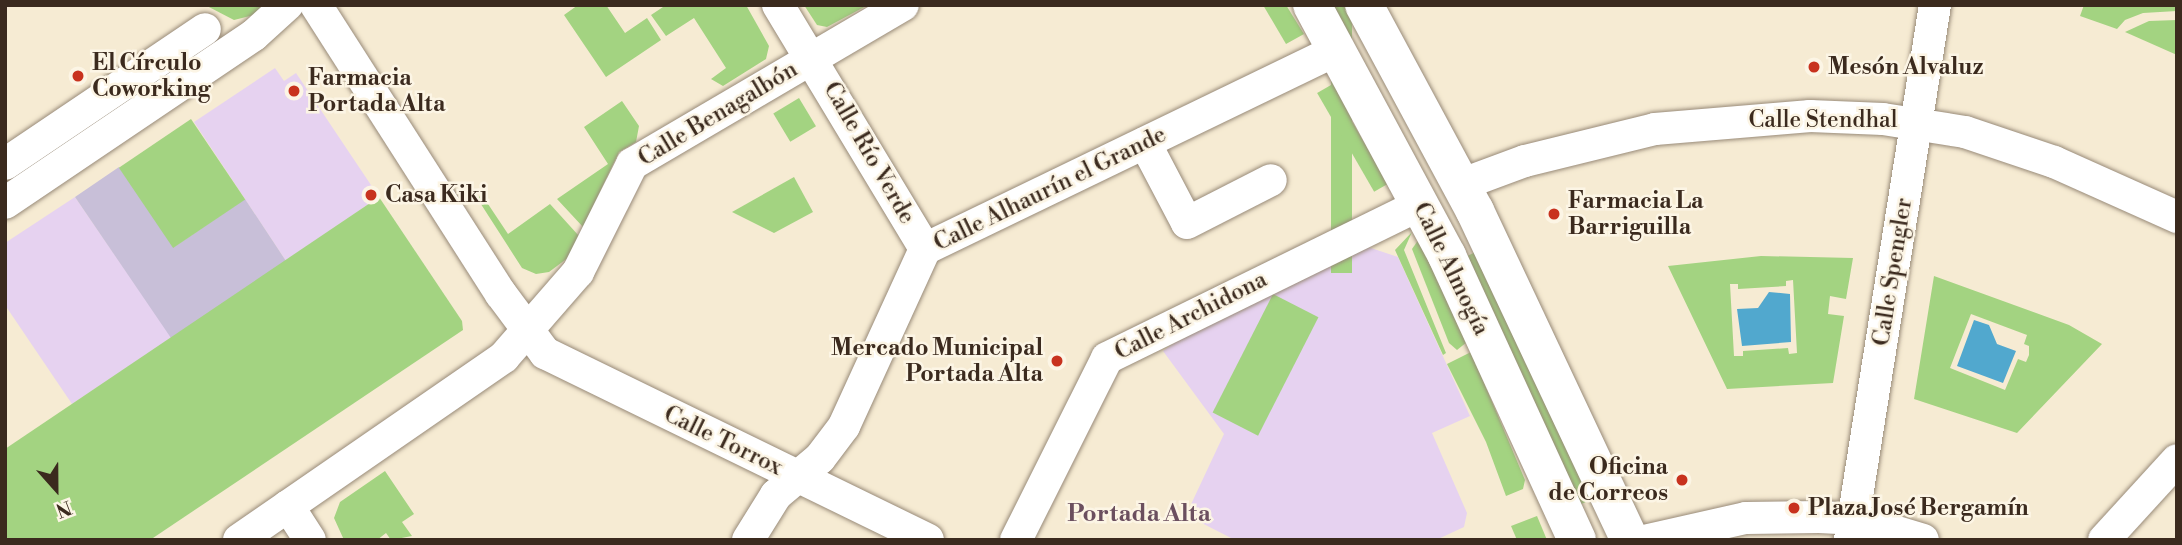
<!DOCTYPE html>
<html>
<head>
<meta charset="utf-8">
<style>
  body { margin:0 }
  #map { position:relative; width:2182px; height:545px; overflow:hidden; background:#f6ebd3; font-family:"Libre Bodoni",serif }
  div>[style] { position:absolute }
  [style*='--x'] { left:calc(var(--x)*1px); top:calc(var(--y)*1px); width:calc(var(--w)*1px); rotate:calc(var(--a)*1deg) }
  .built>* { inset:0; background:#e6d2f0 }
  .industrial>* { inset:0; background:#c8bfd8 }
  .green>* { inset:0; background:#a3d381; transform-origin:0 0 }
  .water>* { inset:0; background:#51a8ce }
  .roads { filter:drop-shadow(0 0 2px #988a78) drop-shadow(0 0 2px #988a78) }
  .minor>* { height:32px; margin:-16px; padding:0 16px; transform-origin:16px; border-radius:16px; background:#fff }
  .major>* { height:38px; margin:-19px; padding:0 19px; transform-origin:19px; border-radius:19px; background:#fff }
  .dots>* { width:19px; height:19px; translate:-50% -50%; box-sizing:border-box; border:4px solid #fcf5e5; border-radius:50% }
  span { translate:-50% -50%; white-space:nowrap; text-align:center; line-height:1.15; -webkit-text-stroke:5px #fcf5e5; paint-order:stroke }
  .poi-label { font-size:23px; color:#3b2a1e; font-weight:700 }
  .left { translate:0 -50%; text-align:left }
  .right { translate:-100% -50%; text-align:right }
  .street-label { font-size:23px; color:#3b2a1e }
  .neighbourhood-label { font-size:24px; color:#6b4f5f; font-weight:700 }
  .frame { position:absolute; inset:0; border:7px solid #3b2a1e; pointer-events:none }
  .north { position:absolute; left:21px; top:454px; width:70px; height:70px; -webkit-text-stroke:5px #fcf5e5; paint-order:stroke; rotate:159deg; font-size:19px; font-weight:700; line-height:28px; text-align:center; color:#3b2a1e }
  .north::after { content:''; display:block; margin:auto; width:24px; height:32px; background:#3b2a1e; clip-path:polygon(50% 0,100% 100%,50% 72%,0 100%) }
</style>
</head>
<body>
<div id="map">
  <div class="built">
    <i style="clip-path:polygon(275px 68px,284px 81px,296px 73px,379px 197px,286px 261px,194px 122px)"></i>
    <i style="clip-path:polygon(75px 197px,172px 338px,72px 404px,5px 305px,5px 243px)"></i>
    <i style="clip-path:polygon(1368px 247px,1398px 257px,1470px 416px,1432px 433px,1467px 513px,1464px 527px,1436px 540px,1235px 540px,1186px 515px,1224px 434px,1163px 351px,1192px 330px)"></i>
  </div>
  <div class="industrial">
    <i style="clip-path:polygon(119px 167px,174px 247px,245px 199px,286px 261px,171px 338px,75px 197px)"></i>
  </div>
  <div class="green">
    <i style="clip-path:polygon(205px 5px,267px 5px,254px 15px,234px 20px)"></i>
    <i style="clip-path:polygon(578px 5px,606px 5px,625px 33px,647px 18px,661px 40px,606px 77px,564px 15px)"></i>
    <i style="clip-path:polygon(666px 5px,746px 5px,769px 46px,766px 59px,723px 86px,711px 79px,726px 68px,694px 18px,666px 36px,651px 15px)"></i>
    <i style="clip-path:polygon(804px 5px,868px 5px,827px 27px,817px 25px)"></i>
    <i style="clip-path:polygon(1263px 5px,1286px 5px,1304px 34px,1286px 44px)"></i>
    <i style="left:1331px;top:5px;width:21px;height:268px"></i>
    <i style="clip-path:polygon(2084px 5px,2177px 5px,2177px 11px,2143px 13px,2125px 20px,2117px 29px,2080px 16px)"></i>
    <i style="clip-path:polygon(2177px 20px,2177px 55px,2125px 32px,2149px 21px)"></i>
    <i style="left:1331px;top:85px;width:114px;height:16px;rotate:60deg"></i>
    <i style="left:799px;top:98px;width:33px;height:30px;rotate:59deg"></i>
    <i style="clip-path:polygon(622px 101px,639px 126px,636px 142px,619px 152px,583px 227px,557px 199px,608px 164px,584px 127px)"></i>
    <i style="left:191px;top:119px;width:97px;height:87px;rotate:56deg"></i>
    <i style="clip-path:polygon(794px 177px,813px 212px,774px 233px,732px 212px)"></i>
    <i style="clip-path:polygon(482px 195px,508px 234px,550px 204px,579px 236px,569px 257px,549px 272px,536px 274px,522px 268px,477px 198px)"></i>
    <i style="clip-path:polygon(379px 197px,462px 321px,463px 330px,150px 540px,5px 540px,5px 449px)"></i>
    <i style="clip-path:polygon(1412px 232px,1404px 250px,1446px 353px,1443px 355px,1395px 250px)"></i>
    <i style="clip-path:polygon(1419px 239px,1467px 342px,1457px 350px,1449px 343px,1412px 249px)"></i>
    <i style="left:1480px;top:250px;width:273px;height:19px;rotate:65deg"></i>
    <i style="clip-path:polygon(evenodd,1761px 256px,1853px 258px,1846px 299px,1830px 296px,1828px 314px,1844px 316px,1833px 383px,1727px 389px,1668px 266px,1761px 256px,1793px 280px,1797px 353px,1789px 354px,1788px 348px,1743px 351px,1743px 356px,1734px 356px,1730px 284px,1738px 284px,1738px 289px,1786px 286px,1786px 281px,1793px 280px)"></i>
    <i style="clip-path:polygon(evenodd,1934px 276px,2069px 325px,2102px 344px,2017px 433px,1914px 399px,1934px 276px,1971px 314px,2027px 335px,2024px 344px,2029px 346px,2029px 355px,2026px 362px,2018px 359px,2005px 390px,1950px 368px,1971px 314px)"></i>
    <i style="left:1273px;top:294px;width:51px;height:133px;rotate:27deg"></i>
    <i style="clip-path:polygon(1471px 352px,1525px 480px,1523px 489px,1506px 496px,1486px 442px,1447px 364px)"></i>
    <i style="clip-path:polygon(385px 471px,414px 514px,402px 522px,412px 536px,391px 540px,386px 533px,377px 540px,344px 540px,334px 518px,340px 502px)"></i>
    <i style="clip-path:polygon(1537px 516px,1547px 540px,1517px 540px,1511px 526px)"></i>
  </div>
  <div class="water">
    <i style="clip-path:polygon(1769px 292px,1790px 294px,1791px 342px,1742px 346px,1737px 309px,1758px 308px)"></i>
    <i style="clip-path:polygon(1974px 320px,1989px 325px,1997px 344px,2016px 351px,2003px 383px,1957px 366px)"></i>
  </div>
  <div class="roads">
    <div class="minor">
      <i style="--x:316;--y:5;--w:343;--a:57.4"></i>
      <i style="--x:501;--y:294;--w:74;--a:53.3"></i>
      <i style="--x:545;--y:353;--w:426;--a:26"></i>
      <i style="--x:778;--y:5;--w:285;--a:58.9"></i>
      <i style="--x:1145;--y:143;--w:90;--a:62.3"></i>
      <i style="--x:1187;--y:223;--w:94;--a:-27.1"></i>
      <i style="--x:5;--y:164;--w:241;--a:-34"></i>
      <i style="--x:1460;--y:185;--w:69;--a:-20.3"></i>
      <i style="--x:1525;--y:161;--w:134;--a:-13.8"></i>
      <i style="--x:1655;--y:129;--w:156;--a:-4.8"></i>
      <i style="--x:1810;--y:116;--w:73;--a:2.4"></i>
      <i style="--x:1883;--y:119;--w:83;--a:9"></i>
      <i style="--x:1965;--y:132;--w:94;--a:18.6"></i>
      <i style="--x:2054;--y:162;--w:135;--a:24.1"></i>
      <i style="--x:5;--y:203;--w:300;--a:-34"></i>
      <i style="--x:254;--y:35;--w:45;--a:-42.3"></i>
      <i style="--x:288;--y:506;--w:40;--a:57.1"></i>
      <i style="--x:239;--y:540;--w:322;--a:-34.6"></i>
      <i style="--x:504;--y:357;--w:113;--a:-49"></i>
      <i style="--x:578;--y:272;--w:121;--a:-63.4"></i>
      <i style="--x:632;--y:164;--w:314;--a:-30.4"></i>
      <i style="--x:748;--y:540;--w:53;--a:-58.1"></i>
      <i style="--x:776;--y:495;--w:57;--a:-40.1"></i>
      <i style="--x:820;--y:458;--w:40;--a:-53"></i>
      <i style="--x:844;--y:426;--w:195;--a:-65.4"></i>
      <i style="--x:925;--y:249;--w:457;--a:-25.8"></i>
      <i style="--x:1016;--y:540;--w:203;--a:-63.4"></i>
      <i style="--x:1107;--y:358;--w:350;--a:-26.1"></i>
      <i style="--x:1648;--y:540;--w:100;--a:-12.7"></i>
      <i style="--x:1746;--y:518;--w:73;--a:-0.8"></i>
      <i style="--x:1819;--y:517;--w:35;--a:3"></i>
      <i style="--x:1854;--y:519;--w:72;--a:16.9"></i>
      <i style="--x:1850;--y:540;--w:542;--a:-80.97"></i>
      <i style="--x:2104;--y:540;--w:108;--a:-47.6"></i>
    </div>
    <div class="major">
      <i style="--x:1312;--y:5;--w:285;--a:61.7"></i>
      <i style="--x:1447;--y:256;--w:312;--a:65.4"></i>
      <i style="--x:1364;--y:5;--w:234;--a:61.7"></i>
      <i style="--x:1475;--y:211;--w:364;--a:64.8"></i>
    </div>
  </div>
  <div class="dots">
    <i style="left:1814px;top:67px;background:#c8321e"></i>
    <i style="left:78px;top:76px;background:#c8321e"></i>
    <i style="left:294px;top:91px;background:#c8321e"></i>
    <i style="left:371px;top:195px;background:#c8321e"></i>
    <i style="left:1554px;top:214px;background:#c8321e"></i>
    <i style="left:1057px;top:361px;background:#c8321e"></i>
    <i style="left:1682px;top:480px;background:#c8321e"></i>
    <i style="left:1794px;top:508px;background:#c8321e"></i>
  </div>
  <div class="poi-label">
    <span class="left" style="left:92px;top:76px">El Círculo<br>Coworking</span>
    <span class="left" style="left:1828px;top:67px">Mesón Alvaluz</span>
    <span class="left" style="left:308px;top:91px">Farmacia<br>Portada Alta</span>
    <span class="left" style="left:385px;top:195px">Casa Kiki</span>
    <span class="left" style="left:1568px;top:214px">Farmacia La<br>Barriguilla</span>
    <span class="right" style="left:1043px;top:361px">Mercado Municipal<br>Portada Alta</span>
    <span class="right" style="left:1668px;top:480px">Oficina<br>de Correos</span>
    <span class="left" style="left:1808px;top:508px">Plaza José Bergamín</span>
  </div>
  <div class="street-label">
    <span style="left:718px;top:114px;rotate:-31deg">Calle Benagalbón</span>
    <span style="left:1823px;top:120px">Calle Stendhal</span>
    <span style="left:869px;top:153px;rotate:60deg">Calle Río Verde</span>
    <span style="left:1050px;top:189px;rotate:-26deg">Calle Alhaurín el Grande</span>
    <span style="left:1451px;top:269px;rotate:64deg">Calle Almogía</span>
    <span style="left:1893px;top:272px;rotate:-81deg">Calle Spengler</span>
    <span style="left:1191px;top:316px;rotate:-27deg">Calle Archidona</span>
    <span style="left:723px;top:441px;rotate:26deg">Calle Torrox</span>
  </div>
  <div class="neighbourhood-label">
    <span style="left:1139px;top:515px">Portada Alta</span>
  </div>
  <div class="frame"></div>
  <div class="north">N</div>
</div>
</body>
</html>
